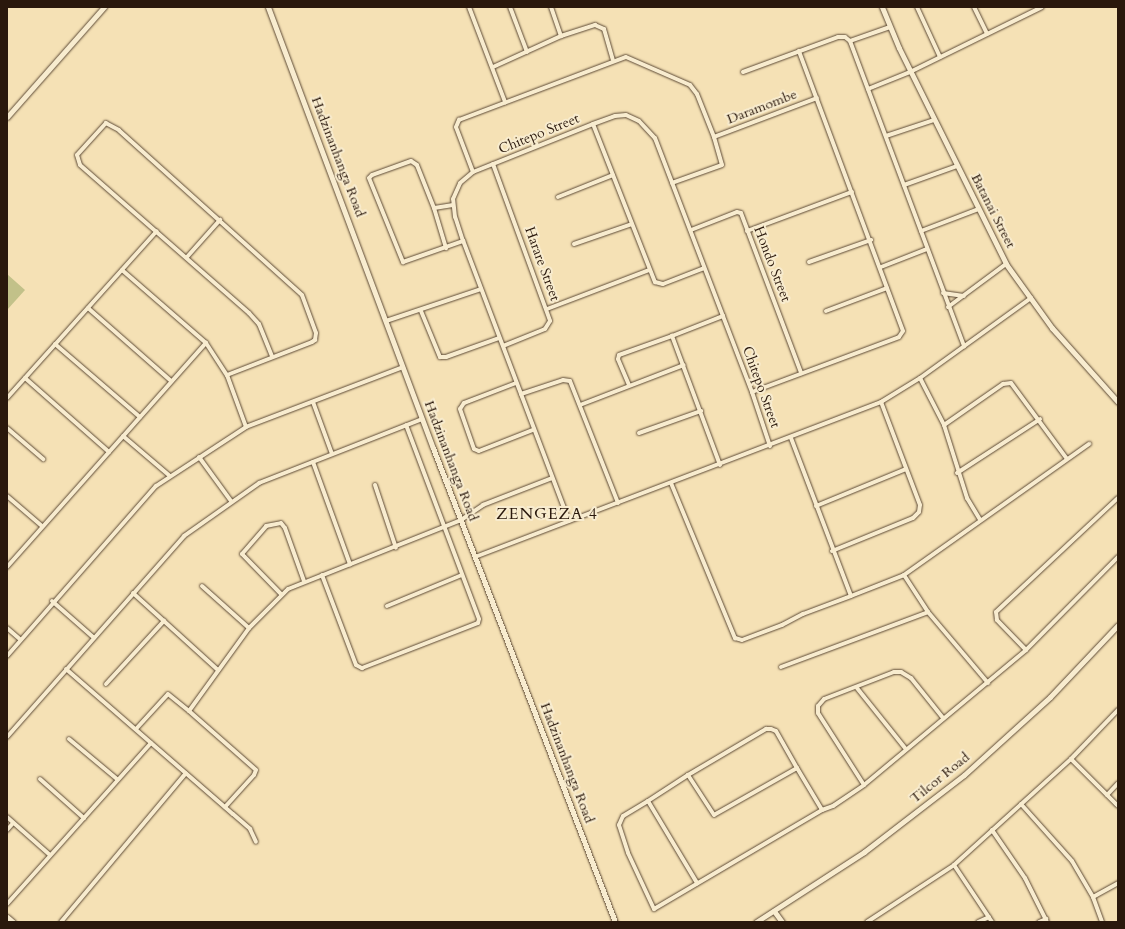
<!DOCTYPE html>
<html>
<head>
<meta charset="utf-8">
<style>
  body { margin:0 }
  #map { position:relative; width:1125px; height:929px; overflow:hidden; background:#f5e1b5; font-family:Cardo,serif }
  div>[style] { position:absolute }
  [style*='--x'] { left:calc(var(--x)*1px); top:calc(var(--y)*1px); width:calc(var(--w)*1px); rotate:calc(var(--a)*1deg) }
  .green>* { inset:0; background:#c2c189 }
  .roads { filter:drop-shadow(0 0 1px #5d4a36) drop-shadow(0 0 1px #5d4a36) }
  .minor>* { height:4px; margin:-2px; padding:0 2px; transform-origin:2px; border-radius:2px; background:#f8eccf }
  .tertiary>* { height:5px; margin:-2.5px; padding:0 2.5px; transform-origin:2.5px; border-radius:2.5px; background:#f8eccf }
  span { translate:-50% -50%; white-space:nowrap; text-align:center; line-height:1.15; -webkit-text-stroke:4px #f8eccf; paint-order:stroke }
  .street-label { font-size:14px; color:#2a180c }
  .quarter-label { font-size:16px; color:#2a180c; letter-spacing:1px }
  .frame { position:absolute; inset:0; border:8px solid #2a180c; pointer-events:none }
</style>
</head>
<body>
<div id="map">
  <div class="green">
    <i style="clip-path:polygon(7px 274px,25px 290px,7px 310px)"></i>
  </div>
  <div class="roads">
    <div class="minor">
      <i style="--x:469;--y:7;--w:102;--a:69.2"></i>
      <i style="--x:510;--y:7;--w:48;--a:69.3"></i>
      <i style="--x:551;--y:7;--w:31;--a:71"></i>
      <i style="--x:917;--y:7;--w:55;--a:65.3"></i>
      <i style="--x:974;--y:7;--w:30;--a:64"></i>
      <i style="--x:890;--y:27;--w:42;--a:160.7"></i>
      <i style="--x:850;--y:41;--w:326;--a:69.5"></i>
      <i style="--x:493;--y:67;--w:75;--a:-24.5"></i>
      <i style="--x:561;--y:36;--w:36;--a:-18"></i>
      <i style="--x:595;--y:25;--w:10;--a:24"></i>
      <i style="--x:604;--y:29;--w:32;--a:74"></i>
      <i style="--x:743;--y:72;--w:101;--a:-20.2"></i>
      <i style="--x:838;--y:37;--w:7;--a:0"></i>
      <i style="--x:845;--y:37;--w:6;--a:39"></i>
      <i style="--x:868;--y:89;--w:45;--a:-22"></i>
      <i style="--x:910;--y:72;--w:147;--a:-26.2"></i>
      <i style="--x:593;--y:124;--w:170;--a:68.6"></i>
      <i style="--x:655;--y:282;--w:8;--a:14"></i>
      <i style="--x:663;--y:284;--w:44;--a:-21.3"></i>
      <i style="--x:886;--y:136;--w:51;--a:-18.4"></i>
      <i style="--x:714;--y:137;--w:110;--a:-20.7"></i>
      <i style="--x:493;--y:164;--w:167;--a:70"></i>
      <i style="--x:550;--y:321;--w:9;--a:122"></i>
      <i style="--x:545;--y:329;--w:45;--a:158"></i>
      <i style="--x:473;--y:172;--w:48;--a:-110.7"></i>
      <i style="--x:456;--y:127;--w:8;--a:-67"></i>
      <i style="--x:459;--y:120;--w:178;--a:-20.7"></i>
      <i style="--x:626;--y:57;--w:70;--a:23.6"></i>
      <i style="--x:690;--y:85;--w:11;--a:52"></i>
      <i style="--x:697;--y:94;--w:46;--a:68.4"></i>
      <i style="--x:714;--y:137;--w:29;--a:74"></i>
      <i style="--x:722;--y:165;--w:53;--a:160.2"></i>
      <i style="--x:904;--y:185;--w:56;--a:-19.7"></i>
      <i style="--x:558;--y:197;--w:59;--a:-21.8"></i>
      <i style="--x:453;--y:205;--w:19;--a:171"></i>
      <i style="--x:434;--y:208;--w:46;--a:-111.6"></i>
      <i style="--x:417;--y:165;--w:7;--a:-146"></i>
      <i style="--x:411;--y:161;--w:41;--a:160.3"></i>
      <i style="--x:372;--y:175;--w:4;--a:135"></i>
      <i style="--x:369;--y:178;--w:91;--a:68"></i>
      <i style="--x:403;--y:262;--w:64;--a:-19.3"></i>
      <i style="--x:434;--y:208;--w:42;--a:73.3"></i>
      <i style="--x:691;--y:230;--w:49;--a:-21.4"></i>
      <i style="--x:737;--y:212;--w:4;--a:14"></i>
      <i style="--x:741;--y:213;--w:171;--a:69.4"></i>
      <i style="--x:747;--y:231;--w:112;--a:-20.4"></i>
      <i style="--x:921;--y:231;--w:62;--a:-20.8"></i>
      <i style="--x:574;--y:244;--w:61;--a:-19"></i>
      <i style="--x:187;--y:257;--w:50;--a:-48.3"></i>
      <i style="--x:809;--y:262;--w:66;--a:-19.5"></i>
      <i style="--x:881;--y:267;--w:49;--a:-21.4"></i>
      <i style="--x:122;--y:270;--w:111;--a:41"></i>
      <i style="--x:206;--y:343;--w:38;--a:57"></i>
      <i style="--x:227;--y:375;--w:55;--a:69.9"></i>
      <i style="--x:943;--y:293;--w:21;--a:8"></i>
      <i style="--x:948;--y:307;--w:72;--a:-36.6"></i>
      <i style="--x:88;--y:308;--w:111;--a:41.3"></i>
      <i style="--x:547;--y:309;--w:109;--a:-20.9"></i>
      <i style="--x:421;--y:311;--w:50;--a:67.6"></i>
      <i style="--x:440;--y:357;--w:6;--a:0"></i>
      <i style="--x:446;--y:357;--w:56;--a:-19.7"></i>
      <i style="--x:826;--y:311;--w:65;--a:-20.7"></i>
      <i style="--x:386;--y:321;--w:100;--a:-18.6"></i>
      <i style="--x:55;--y:344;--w:112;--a:40.7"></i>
      <i style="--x:227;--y:375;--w:91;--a:-21.2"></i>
      <i style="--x:312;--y:342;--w:4;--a:-34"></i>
      <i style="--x:315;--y:340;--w:7;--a:-82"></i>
      <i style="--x:316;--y:333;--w:40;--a:-110.2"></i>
      <i style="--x:302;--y:295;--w:246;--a:-138"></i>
      <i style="--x:119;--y:130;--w:15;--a:-152"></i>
      <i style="--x:106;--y:123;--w:43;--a:132.2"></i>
      <i style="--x:77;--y:155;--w:10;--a:73"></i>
      <i style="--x:80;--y:165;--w:225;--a:41.2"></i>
      <i style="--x:249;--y:313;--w:15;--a:48"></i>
      <i style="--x:259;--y:324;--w:35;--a:68"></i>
      <i style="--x:25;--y:378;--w:112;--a:41.4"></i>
      <i style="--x:920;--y:378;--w:53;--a:62.9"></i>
      <i style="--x:944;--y:425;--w:77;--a:72.5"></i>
      <i style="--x:967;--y:498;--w:26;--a:59"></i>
      <i style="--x:516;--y:383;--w:56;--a:159"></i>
      <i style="--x:464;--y:403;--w:7;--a:124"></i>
      <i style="--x:460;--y:409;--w:42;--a:70.7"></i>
      <i style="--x:474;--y:449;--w:5;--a:22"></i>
      <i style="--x:479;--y:451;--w:58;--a:-21.3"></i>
      <i style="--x:629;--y:385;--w:28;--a:-113"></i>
      <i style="--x:618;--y:359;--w:4;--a:-76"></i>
      <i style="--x:619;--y:355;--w:56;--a:-19.7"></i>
      <i style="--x:752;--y:392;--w:157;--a:-20.5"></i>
      <i style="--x:899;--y:337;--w:7;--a:-56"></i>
      <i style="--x:903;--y:331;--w:299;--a:-110.4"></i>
      <i style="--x:521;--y:394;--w:44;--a:-18.4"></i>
      <i style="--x:563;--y:380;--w:7;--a:8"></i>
      <i style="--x:570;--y:381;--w:131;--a:68.5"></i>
      <i style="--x:7;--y:398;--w:224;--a:-48.1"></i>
      <i style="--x:313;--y:402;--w:55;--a:69.9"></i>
      <i style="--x:580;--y:405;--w:111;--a:-21"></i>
      <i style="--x:944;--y:425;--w:72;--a:-34.8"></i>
      <i style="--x:1003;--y:384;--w:8;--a:-7"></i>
      <i style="--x:1011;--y:383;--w:94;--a:53.6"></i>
      <i style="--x:7;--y:428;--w:48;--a:40.7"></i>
      <i style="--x:639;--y:433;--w:66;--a:-19.5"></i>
      <i style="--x:123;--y:436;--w:62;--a:40.4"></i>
      <i style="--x:791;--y:438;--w:169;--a:69.2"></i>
      <i style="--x:851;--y:596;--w:57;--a:-21.6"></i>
      <i style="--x:904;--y:575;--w:44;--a:57"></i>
      <i style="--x:199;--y:457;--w:54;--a:54"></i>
      <i style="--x:313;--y:462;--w:109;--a:70.1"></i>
      <i style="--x:720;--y:465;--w:138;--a:-110.4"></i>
      <i style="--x:672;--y:336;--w:55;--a:-21.4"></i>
      <i style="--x:957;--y:473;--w:99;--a:-33"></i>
      <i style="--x:671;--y:483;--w:168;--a:67.6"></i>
      <i style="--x:735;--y:638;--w:7;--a:16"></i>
      <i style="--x:742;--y:640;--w:43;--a:-20.6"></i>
      <i style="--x:782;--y:625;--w:24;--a:-28"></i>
      <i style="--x:803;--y:614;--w:51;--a:-20.6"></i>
      <i style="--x:375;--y:485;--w:66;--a:71.6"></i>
      <i style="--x:7;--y:496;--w:46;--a:40.6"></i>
      <i style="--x:816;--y:506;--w:97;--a:-22.3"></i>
      <i style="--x:569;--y:521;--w:299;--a:-110.7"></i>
      <i style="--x:463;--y:241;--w:25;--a:-108"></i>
      <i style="--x:455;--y:217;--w:18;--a:-96"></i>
      <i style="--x:453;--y:199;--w:17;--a:-66"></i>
      <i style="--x:460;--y:183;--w:17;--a:-40"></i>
      <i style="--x:473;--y:172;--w:129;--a:-21.8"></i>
      <i style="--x:593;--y:124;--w:23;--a:-20"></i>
      <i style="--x:615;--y:116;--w:11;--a:-5"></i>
      <i style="--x:626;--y:115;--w:14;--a:25"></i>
      <i style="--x:639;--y:121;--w:23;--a:47"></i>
      <i style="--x:655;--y:138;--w:272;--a:69.1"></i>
      <i style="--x:752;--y:392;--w:57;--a:71.6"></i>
      <i style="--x:832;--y:551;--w:87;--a:-22.2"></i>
      <i style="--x:913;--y:518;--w:8;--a:-45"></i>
      <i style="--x:919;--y:512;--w:7;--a:-82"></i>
      <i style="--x:920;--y:505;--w:110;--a:-110.7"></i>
      <i style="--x:475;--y:557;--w:435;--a:-20.9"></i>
      <i style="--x:881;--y:402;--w:46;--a:-31.6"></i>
      <i style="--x:920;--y:378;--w:137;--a:-35.8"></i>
      <i style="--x:7;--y:567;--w:300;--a:-48.4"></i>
      <i style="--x:322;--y:575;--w:96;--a:69.3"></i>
      <i style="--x:356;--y:665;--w:7;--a:27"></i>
      <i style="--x:362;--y:668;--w:124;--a:-21.2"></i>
      <i style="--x:478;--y:623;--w:4;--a:-76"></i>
      <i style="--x:479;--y:619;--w:207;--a:-110.6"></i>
      <i style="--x:904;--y:575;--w:227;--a:-35.3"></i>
      <i style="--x:202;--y:586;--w:63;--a:41.8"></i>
      <i style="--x:133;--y:593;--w:115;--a:42.2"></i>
      <i style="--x:281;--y:594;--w:56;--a:-134.3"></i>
      <i style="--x:242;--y:554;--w:37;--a:-49"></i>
      <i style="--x:266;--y:526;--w:15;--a:-11"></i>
      <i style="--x:281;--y:523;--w:6;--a:51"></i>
      <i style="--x:285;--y:528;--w:56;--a:70.3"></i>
      <i style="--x:52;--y:601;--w:55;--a:41.3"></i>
      <i style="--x:387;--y:606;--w:81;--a:-22.5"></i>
      <i style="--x:7;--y:628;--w:18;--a:41"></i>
      <i style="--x:1026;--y:650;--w:42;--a:-134"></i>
      <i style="--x:997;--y:620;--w:8;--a:-97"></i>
      <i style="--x:996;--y:612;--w:167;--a:-43.1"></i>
      <i style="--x:7;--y:656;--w:226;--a:-48.8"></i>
      <i style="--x:156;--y:486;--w:108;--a:-33.2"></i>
      <i style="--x:246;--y:427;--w:168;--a:-20.9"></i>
      <i style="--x:781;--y:667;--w:157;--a:-20.5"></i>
      <i style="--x:928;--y:612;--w:93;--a:49.8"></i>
      <i style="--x:66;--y:669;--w:221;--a:41"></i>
      <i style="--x:233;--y:814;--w:23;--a:41"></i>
      <i style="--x:250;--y:829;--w:14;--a:65"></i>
      <i style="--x:106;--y:684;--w:86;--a:-47.4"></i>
      <i style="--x:857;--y:688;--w:77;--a:51.3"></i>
      <i style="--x:189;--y:711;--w:102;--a:-54.1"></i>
      <i style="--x:249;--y:628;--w:55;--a:-45"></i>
      <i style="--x:288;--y:589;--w:186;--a:-21.7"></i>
      <i style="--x:461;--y:520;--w:27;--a:-34"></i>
      <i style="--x:483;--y:505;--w:74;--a:-21.4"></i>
      <i style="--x:136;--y:729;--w:47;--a:-47.6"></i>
      <i style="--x:168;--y:694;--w:27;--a:39"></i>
      <i style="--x:189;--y:711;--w:89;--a:41.4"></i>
      <i style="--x:256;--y:770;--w:5;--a:112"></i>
      <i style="--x:254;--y:775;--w:43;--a:132.2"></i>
      <i style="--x:7;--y:737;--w:268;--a:-48.6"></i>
      <i style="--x:184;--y:536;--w:92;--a:-35.2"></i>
      <i style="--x:259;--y:483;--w:175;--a:-21.4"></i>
      <i style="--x:69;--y:739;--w:62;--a:39.8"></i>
      <i style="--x:1071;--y:759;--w:66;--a:45"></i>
      <i style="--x:797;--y:768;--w:95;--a:150.5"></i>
      <i style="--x:714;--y:815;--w:48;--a:-123"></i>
      <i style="--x:688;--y:775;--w:91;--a:-30.5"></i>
      <i style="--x:766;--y:729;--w:5;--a:0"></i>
      <i style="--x:771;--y:729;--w:5;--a:22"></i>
      <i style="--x:776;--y:731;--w:43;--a:60.4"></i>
      <i style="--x:797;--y:768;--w:49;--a:59.2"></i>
      <i style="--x:688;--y:775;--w:48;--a:147"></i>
      <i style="--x:648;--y:801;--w:96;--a:59.1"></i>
      <i style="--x:40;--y:779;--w:59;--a:41.6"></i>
      <i style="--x:864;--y:785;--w:85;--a:-122.6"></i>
      <i style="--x:818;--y:713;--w:7;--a:-90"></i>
      <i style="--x:818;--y:706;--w:9;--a:-49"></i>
      <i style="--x:824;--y:699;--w:75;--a:-21.1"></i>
      <i style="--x:894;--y:672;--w:7;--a:0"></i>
      <i style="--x:901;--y:672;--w:12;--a:31"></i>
      <i style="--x:911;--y:678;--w:51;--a:51.3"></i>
      <i style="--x:1107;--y:795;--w:16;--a:-47"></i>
      <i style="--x:648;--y:801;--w:29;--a:149"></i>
      <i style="--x:623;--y:816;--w:10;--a:114"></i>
      <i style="--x:619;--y:825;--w:29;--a:72"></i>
      <i style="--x:628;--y:853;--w:62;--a:65.1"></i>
      <i style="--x:654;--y:909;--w:195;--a:-30.5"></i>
      <i style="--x:822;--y:810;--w:12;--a:-20"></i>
      <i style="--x:833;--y:806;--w:37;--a:-34"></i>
      <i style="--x:864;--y:785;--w:211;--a:-39.8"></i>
      <i style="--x:1026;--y:650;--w:131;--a:-45.3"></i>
      <i style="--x:1021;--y:804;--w:76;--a:48.2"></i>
      <i style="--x:1072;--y:861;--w:42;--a:59.7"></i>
      <i style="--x:1093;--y:897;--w:27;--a:70"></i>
      <i style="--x:7;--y:817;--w:57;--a:41.5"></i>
      <i style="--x:7;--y:830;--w:9;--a:-49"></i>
      <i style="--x:992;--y:830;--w:58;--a:55.5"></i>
      <i style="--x:1025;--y:878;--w:49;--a:63.4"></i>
      <i style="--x:954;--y:865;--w:69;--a:56.3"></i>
      <i style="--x:1093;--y:897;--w:29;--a:-29"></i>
      <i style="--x:7;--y:904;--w:216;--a:-48.2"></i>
      <i style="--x:61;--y:922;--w:194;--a:-50"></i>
      <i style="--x:867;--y:922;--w:104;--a:-33.2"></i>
      <i style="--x:954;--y:865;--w:158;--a:-42.2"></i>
      <i style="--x:1071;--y:759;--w:68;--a:-46.2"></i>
      <i style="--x:978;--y:922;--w:12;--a:-24"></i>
      <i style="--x:1039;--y:922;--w:8;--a:-23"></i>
    </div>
    <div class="tertiary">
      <i style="--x:268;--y:7;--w:471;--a:69.5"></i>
      <i style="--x:433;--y:448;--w:508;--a:68.99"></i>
      <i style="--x:882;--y:7;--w:44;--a:67.5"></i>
      <i style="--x:899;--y:48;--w:241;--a:63.6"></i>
      <i style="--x:1006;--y:264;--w:79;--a:54.3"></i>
      <i style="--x:1052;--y:328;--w:99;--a:48.3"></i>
      <i style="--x:7;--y:117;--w:147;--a:-48.6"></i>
      <i style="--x:774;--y:911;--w:14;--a:54"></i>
      <i style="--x:7;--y:917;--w:8;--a:40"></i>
      <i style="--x:756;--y:922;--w:129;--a:-32.9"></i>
      <i style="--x:864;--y:852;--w:126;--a:-37.6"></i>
      <i style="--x:964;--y:775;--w:116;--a:-42.2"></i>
      <i style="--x:1050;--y:697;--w:99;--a:-46.6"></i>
    </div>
  </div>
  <div class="street-label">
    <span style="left:762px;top:107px;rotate:-21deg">Daramombe</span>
    <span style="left:539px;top:134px;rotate:-22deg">Chitepo Street</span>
    <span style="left:338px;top:157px;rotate:69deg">Hadzinanhanga Road</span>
    <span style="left:993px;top:211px;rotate:63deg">Batanai Street</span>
    <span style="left:542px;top:264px;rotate:70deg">Harare Street</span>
    <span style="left:772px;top:264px;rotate:69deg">Hondo Street</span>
    <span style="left:761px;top:387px;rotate:70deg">Chitepo Street</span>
    <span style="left:451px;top:461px;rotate:69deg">Hadzinanhanga Road</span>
    <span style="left:567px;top:763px;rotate:69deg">Hadzinanhanga Road</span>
    <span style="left:940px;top:778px;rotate:-39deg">Tilcor Road</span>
  </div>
  <div class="quarter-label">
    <span style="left:547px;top:514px">ZENGEZA 4</span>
  </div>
  <div class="frame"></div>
</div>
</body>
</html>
